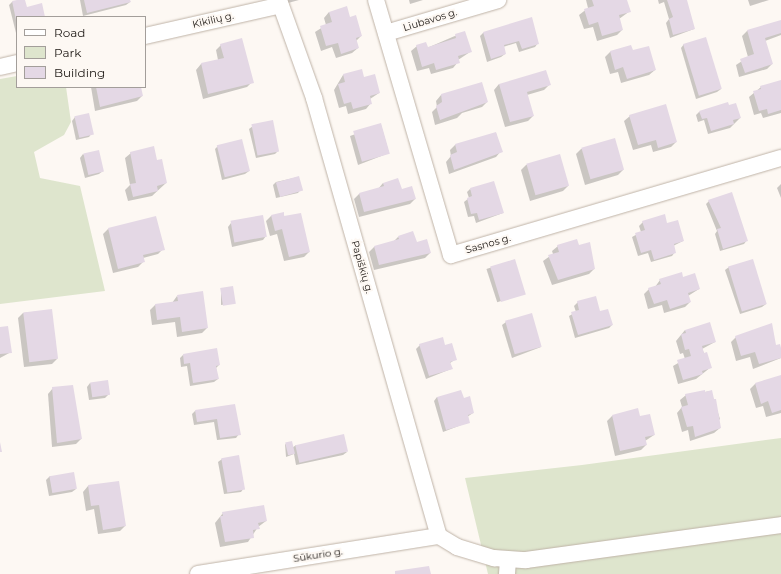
<!DOCTYPE html>
<html>
<head>
<meta charset="utf-8">
<style>
  body { margin:0 }
  #map { position:relative; width:781px; height:574px; overflow:hidden; background:#fdf8f3; font-family:Montserrat,sans-serif }
  div>[style] { position:absolute }
  [style*='--x'] { left:calc(var(--x)*1px); top:calc(var(--y)*1px); width:calc(var(--w)*1px); rotate:calc(var(--a)*1deg) }
  .green>* { inset:0; background:#dee5cd }
  .shadow>* { inset:0; background:#0003; transform-origin:0 0 }
  .building>* { inset:0; background:#e4d8e5; transform-origin:0 0 }
  .roads { filter:drop-shadow(0 0 1px #bfb3a7) drop-shadow(0 0 1px #bfb3a7) }
  .street>* { height:16px; margin:-8px; padding:0 8px; transform-origin:8px; border-radius:8px; background:#fff }
  span { translate:-50% -50%; white-space:nowrap; text-align:center; line-height:1.15; -webkit-text-stroke:4px #fdf8f3; paint-order:stroke }
  .street-label { font-size:10px; color:#1d1814 }
  .legend { position:absolute; left:16px; top:16px; width:130px; height:72px; box-sizing:border-box; background:#fdf8f3; border:1px solid #a39e9a; margin:0; padding:5px 7px; list-style:none; font-size:12px; color:#1d1814 }
  .legend li { display:flex; align-items:center; gap:8px; height:20px }
  .legend b { width:20px; border:1px solid #a39e9a }
</style>
</head>
<body>
<div id="map">
  <div class="green">
    <i style="clip-path:polygon(17px 76px,17px 87px,66px 87px,71px 122px,64px 135px,34px 152px,40px 178px,80px 186px,105px 291px,0 304px,0 79px)"></i>
    <i style="clip-path:polygon(781px 438px,781px 574px,488px 574px,465px 478px,582px 465px)"></i>
  </div>
  <div class="shadow">
    <i style="clip-path:polygon(24px 0,26px 8px,44px 17px,17px 17px,16px 33px,9px 5px,12px 2px)"></i>
    <i style="clip-path:polygon(80px 0,129px 0,130px 2px,126px 5px,83px 16px)"></i>
    <i style="clip-path:polygon(287px 0,299px 0,288px 3px)"></i>
    <i style="clip-path:polygon(409px 0,423px 0,410px 4px)"></i>
    <i style="clip-path:polygon(586px 0,626px 0,630px 11px,619px 19px,622px 30px,617px 35px,597px 41px,593px 27px,584px 29px,579px 15px,588px 8px)"></i>
    <i style="clip-path:polygon(658px 0,686px 0,694px 29px,670px 38px,666px 23px,669px 19px,664px 2px,659px 4px)"></i>
    <i style="clip-path:polygon(748px 0,769px 0,750px 6px)"></i>
    <i style="clip-path:polygon(329px 12px,349px 18px,361px 36px,356px 41px,358px 48px,352px 53px,336px 58px,332px 47px,321px 51px,315px 32px,326px 25px,324px 18px)"></i>
    <i style="clip-path:polygon(531px 19px,538px 43px,535px 47px,519px 52px,516px 43px,503px 47px,505px 54px,501px 57px,487px 62px,480px 36px,483px 33px)"></i>
    <i style="clip-path:polygon(781px 21px,781px 35px,765px 41px,772px 64px,767px 69px,739px 77px,736px 65px,748px 57px,742px 36px,747px 31px)"></i>
    <i style="clip-path:polygon(464px 32px,470px 52px,458px 60px,458px 62px,453px 68px,431px 74px,429px 68px,417px 71px,411px 51px,417px 46px,427px 48px)"></i>
    <i style="clip-path:polygon(684px 44px,721px 89px,717px 92px,696px 99px,681px 48px)"></i>
    <i style="clip-path:polygon(221px 45px,252px 82px,247px 87px,203px 99px,196px 70px,201px 64px,218px 60px,216px 50px)"></i>
    <i style="clip-path:polygon(630px 46px,632px 51px,655px 70px,649px 75px,621px 83px,618px 72px,610px 74px,605px 57px,610px 52px)"></i>
    <i style="clip-path:polygon(343px 75px,364px 79px,379px 93px,370px 99px,371px 103px,366px 109px,348px 114px,346px 106px,339px 108px,334px 90px)"></i>
    <i style="clip-path:polygon(781px 83px,781px 113px,763px 118px,761px 113px,754px 115px,749px 97px,761px 87px)"></i>
    <i style="clip-path:polygon(499px 84px,550px 84px,544px 90px,527px 95px,533px 116px,528px 121px,505px 127px,494px 90px)"></i>
    <i style="clip-path:polygon(91px 87px,140px 87px,142px 96px,137px 101px,95px 111px)"></i>
    <i style="clip-path:polygon(441px 95px,487px 102px,482px 107px,462px 113px,457px 118px,435px 125px,432px 112px,437px 107px,436px 101px)"></i>
    <i style="clip-path:polygon(699px 112px,740px 118px,730px 128px,708px 134px,704px 120px,698px 122px,696px 115px)"></i>
    <i style="clip-path:polygon(630px 116px,676px 142px,671px 147px,653px 152px,651px 145px,633px 150px,624px 121px)"></i>
    <i style="clip-path:polygon(75px 117px,92px 133px,89px 137px,76px 140px,72px 121px)"></i>
    <i style="clip-path:polygon(381px 125px,389px 153px,358px 165px,350px 136px)"></i>
    <i style="clip-path:polygon(253px 126px,278px 151px,275px 154px,256px 158px,249px 129px)"></i>
    <i style="clip-path:polygon(496px 133px,501px 151px,496px 157px,449px 174px,446px 162px,451px 156px,450px 150px,455px 145px)"></i>
    <i style="clip-path:polygon(614px 140px,623px 170px,618px 175px,585px 185px,576px 154px,581px 149px)"></i>
    <i style="clip-path:polygon(218px 146px,249px 171px,245px 174px,222px 180px,215px 149px)"></i>
    <i style="clip-path:polygon(131px 153px,157px 161px,166px 183px,152px 196px,128px 201px,125px 190px,130px 185px,125px 158px)"></i>
    <i style="clip-path:polygon(83px 154px,103px 171px,99px 174px,85px 178px,80px 158px)"></i>
    <i style="clip-path:polygon(559px 155px,568px 186px,563px 191px,530px 201px,521px 170px,526px 165px)"></i>
    <i style="clip-path:polygon(298px 177px,301px 189px,298px 193px,276px 198px,273px 185px,276px 182px)"></i>
    <i style="clip-path:polygon(383px 183px,401px 190px,415px 199px,410px 204px,359px 217px,354px 199px,359px 194px,378px 189px)"></i>
    <i style="clip-path:polygon(781px 184px,781px 198px,777px 188px)"></i>
    <i style="clip-path:polygon(470px 189px,503px 213px,476px 223px,474px 216px,468px 217px,464px 202px,469px 198px,467px 192px)"></i>
    <i style="clip-path:polygon(709px 201px,747px 240px,744px 244px,720px 251px,715px 234px,717px 231px,706px 204px)"></i>
    <i style="clip-path:polygon(283px 214px,309px 252px,304px 257px,284px 261px,277px 234px,270px 236px,266px 221px,271px 216px)"></i>
    <i style="clip-path:polygon(643px 222px,667px 224px,683px 241px,673px 246px,675px 252px,672px 256px,651px 262px,648px 253px,638px 256px,632px 237px,641px 232px,639px 226px)"></i>
    <i style="clip-path:polygon(231px 223px,266px 236px,263px 240px,232px 247px,228px 227px)"></i>
    <i style="clip-path:polygon(108px 229px,163px 249px,158px 254px,143px 258px,143px 262px,138px 267px,113px 273px,103px 234px)"></i>
    <i style="clip-path:polygon(398px 237px,416px 243px,430px 253px,425px 258px,374px 270px,369px 252px,374px 247px,393px 242px)"></i>
    <i style="clip-path:polygon(558px 246px,578px 247px,594px 269px,589px 274px,552px 285px,543px 261px,553px 254px,552px 251px)"></i>
    <i style="left:514px;top:260px;width:35px;height:29px;rotate:72deg"></i>
    <i style="clip-path:polygon(729px 267px,766px 304px,762px 307px,740px 314px,725px 270px)"></i>
    <i style="clip-path:polygon(683px 278px,699px 289px,688px 296px,690px 302px,685px 307px,664px 313px,662px 305px,648px 309px,644px 294px,649px 289px,655px 287px,660px 280px)"></i>
    <i style="clip-path:polygon(221px 288px,235px 303px,221px 305px)"></i>
    <i style="clip-path:polygon(177px 296px,207px 328px,202px 333px,177px 337px,175px 322px,152px 325px,150px 310px,155px 305px,172px 303px)"></i>
    <i style="clip-path:polygon(578px 302px,600px 312px,612px 325px,609px 328px,575px 338px,569px 316px,576px 312px,574px 306px)"></i>
    <i style="clip-path:polygon(51px 310px,57px 359px,52px 364px,24px 367px,18px 318px,23px 313px)"></i>
    <i style="clip-path:polygon(506px 322px,541px 347px,512px 358px,502px 325px)"></i>
    <i style="clip-path:polygon(0 329px,11px 352px,0 358px)"></i>
    <i style="clip-path:polygon(685px 330px,715px 342px,702px 349px,711px 367px,696px 379px,678px 384px,673px 366px,685px 359px,683px 353px,680px 354px,676px 341px)"></i>
    <i style="clip-path:polygon(736px 337px,776px 346px,781px 351px,781px 358px,753px 369px,750px 357px,736px 361px,731px 342px)"></i>
    <i style="clip-path:polygon(420px 345px,445px 346px,456px 359px,450px 363px,451px 369px,426px 379px,416px 349px)"></i>
    <i style="clip-path:polygon(183px 355px,219px 365px,216px 368px,218px 379px,214px 382px,190px 386px,187px 366px,181px 367px,180px 358px)"></i>
    <i style="clip-path:polygon(781px 376px,781px 413px,766px 417px,763px 406px,756px 408px,750px 389px,755px 384px)"></i>
    <i style="clip-path:polygon(90px 383px,109px 394px,105px 398px,89px 400px,87px 387px)"></i>
    <i style="clip-path:polygon(53px 388px,81px 439px,76px 444px,52px 447px,48px 394px)"></i>
    <i style="clip-path:polygon(711px 391px,720px 419px,718px 421px,720px 428px,714px 433px,690px 441px,688px 430px,682px 432px,677px 413px,682px 407px,680px 400px,686px 395px)"></i>
    <i style="clip-path:polygon(437px 397px,463px 399px,473px 413px,467px 417px,469px 422px,443px 432px,434px 401px)"></i>
    <i style="clip-path:polygon(234px 405px,239px 434px,236px 438px,217px 440px,214px 422px,194px 425px,192px 414px,195px 411px)"></i>
    <i style="clip-path:polygon(612px 416px,639px 418px,654px 435px,645px 441px,646px 445px,641px 450px,615px 456px,607px 421px)"></i>
    <i style="clip-path:polygon(285px 444px,292px 448px,296px 445px,347px 452px,343px 455px,296px 465px,294px 454px,286px 457px)"></i>
    <i style="clip-path:polygon(222px 459px,244px 488px,241px 492px,224px 494px,218px 462px)"></i>
    <i style="clip-path:polygon(50px 476px,76px 489px,72px 492px,49px 496px,46px 480px)"></i>
    <i style="clip-path:polygon(118px 482px,125px 526px,120px 531px,98px 534px,94px 509px,86px 511px,83px 492px,88px 486px)"></i>
    <i style="clip-path:polygon(223px 513px,266px 521px,258px 527px,248px 542px,220px 547px,215px 523px)"></i>
  </div>
  <div class="building">
    <i style="clip-path:polygon(17px 0,25px 0,27px 7px,42px 3px,45px 17px,17px 17px,16px 20px,12px 1px)"></i>
    <i style="clip-path:polygon(84px 0,130px 0,131px 2px,87px 13px)"></i>
    <i style="clip-path:polygon(592px 0,627px 0,631px 12px,619px 15px,623px 30px,602px 36px,598px 22px,589px 25px,584px 9px,594px 6px)"></i>
    <i style="clip-path:polygon(667px 0,687px 0,695px 29px,673px 35px,669px 19px,673px 17px)"></i>
    <i style="clip-path:polygon(347px 6px,350px 17px,356px 15px,362px 36px,356px 38px,359px 48px,341px 54px,338px 43px,326px 46px,320px 26px,332px 22px,329px 12px)"></i>
    <i style="clip-path:polygon(532px 17px,539px 44px,522px 49px,519px 41px,504px 45px,506px 54px,491px 59px,483px 32px)"></i>
    <i style="clip-path:polygon(781px 20px,781px 33px,765px 38px,773px 64px,745px 73px,740px 59px,754px 54px,747px 30px)"></i>
    <i style="clip-path:polygon(465px 31px,472px 52px,458px 56px,460px 63px,436px 70px,434px 63px,422px 67px,416px 45px,426px 42px,428px 47px,456px 38px,455px 34px)"></i>
    <i style="left:706px;top:37px;width:54px;height:24px;rotate:73deg"></i>
    <i style="clip-path:polygon(242px 38px,254px 83px,208px 94px,201px 63px,224px 58px,220px 44px)"></i>
    <i style="clip-path:polygon(631px 45px,633px 50px,649px 46px,656px 70px,627px 79px,623px 67px,615px 70px,610px 51px)"></i>
    <i style="clip-path:polygon(362px 69px,364px 77px,375px 74px,380px 93px,370px 96px,372px 104px,353px 109px,351px 102px,344px 104px,338px 84px,345px 82px,343px 74px)"></i>
    <i style="clip-path:polygon(546px 70px,551px 85px,527px 92px,534px 116px,510px 122px,499px 84px)"></i>
    <i style="clip-path:polygon(781px 80px,781px 110px,768px 114px,767px 109px,759px 111px,753px 91px,761px 89px,760px 86px)"></i>
    <i style="clip-path:polygon(482px 82px,488px 102px,440px 120px,436px 106px,442px 102px,441px 94px)"></i>
    <i style="clip-path:polygon(96px 87px,141px 87px,143px 96px,100px 107px)"></i>
    <i style="clip-path:polygon(728px 102px,729px 105px,736px 103px,741px 118px,733px 120px,734px 124px,711px 131px,707px 118px,702px 119px,699px 111px)"></i>
    <i style="clip-path:polygon(666px 104px,677px 142px,658px 148px,656px 140px,638px 145px,629px 115px)"></i>
    <i style="left:89px;top:113px;width:22px;height:15px;rotate:77deg"></i>
    <i style="left:273px;top:120px;width:32px;height:22px;rotate:79deg"></i>
    <i style="left:381px;top:123px;width:32px;height:29px;rotate:74deg"></i>
    <i style="clip-path:polygon(496px 132px,503px 152px,454px 170px,450px 155px,457px 152px,455px 144px)"></i>
    <i style="left:615px;top:138px;width:33px;height:35px;rotate:74deg"></i>
    <i style="left:242px;top:139px;width:33px;height:26px;rotate:76deg"></i>
    <i style="clip-path:polygon(154px 146px,157px 160px,162px 159px,167px 183px,157px 186px,158px 191px,133px 197px,130px 184px,136px 183px,130px 152px)"></i>
    <i style="left:99px;top:150px;width:22px;height:16px;rotate:77deg"></i>
    <i style="left:560px;top:154px;width:33px;height:35px;rotate:74deg"></i>
    <i style="left:299px;top:176px;width:15px;height:24px;rotate:74deg"></i>
    <i style="clip-path:polygon(398px 178px,402px 189px,412px 186px,416px 199px,364px 212px,359px 193px,384px 186px,383px 183px)"></i>
    <i style="clip-path:polygon(494px 181px,504px 213px,479px 220px,477px 213px,471px 214px,467px 198px,472px 196px,470px 188px)"></i>
    <i style="clip-path:polygon(732px 192px,748px 241px,723px 249px,717px 229px,721px 228px,708px 200px)"></i>
    <i style="clip-path:polygon(284px 212px,284px 216px,301px 213px,310px 252px,289px 257px,282px 229px,275px 231px,271px 215px)"></i>
    <i style="clip-path:polygon(665px 214px,667px 223px,678px 220px,684px 241px,674px 244px,676px 253px,654px 260px,651px 250px,641px 253px,635px 233px,645px 230px,642px 221px)"></i>
    <i style="left:263px;top:215px;width:22px;height:33px;rotate:80deg"></i>
    <i style="clip-path:polygon(156px 216px,165px 250px,143px 255px,145px 262px,118px 269px,108px 228px)"></i>
    <i style="clip-path:polygon(413px 231px,417px 242px,427px 239px,431px 253px,379px 265px,374px 246px,399px 239px,398px 236px)"></i>
    <i style="clip-path:polygon(577px 239px,579px 245px,590px 242px,595px 269px,558px 280px,548px 255px,559px 252px,557px 245px)"></i>
    <i style="left:515px;top:259px;width:37px;height:26px;rotate:73deg"></i>
    <i style="left:753px;top:259px;width:47px;height:26px;rotate:73deg"></i>
    <i style="clip-path:polygon(682px 272px,683px 277px,695px 273px,700px 289px,688px 293px,691px 302px,670px 309px,667px 300px,654px 304px,648px 288px,661px 284px,659px 279px)"></i>
    <i style="left:233px;top:286px;width:18px;height:13px;rotate:81deg"></i>
    <i style="clip-path:polygon(203px 291px,208px 328px,182px 332px,180px 317px,157px 320px,155px 304px,178px 301px,177px 295px)"></i>
    <i style="clip-path:polygon(596px 296px,600px 311px,608px 309px,613px 325px,578px 335px,571px 312px,579px 310px,577px 301px)"></i>
    <i style="left:52px;top:309px;width:50px;height:29px;rotate:83deg"></i>
    <i style="left:532px;top:313px;width:35px;height:28px;rotate:74deg"></i>
    <i style="clip-path:polygon(710px 322px,716px 342px,702px 346px,704px 353px,707px 352px,712px 368px,702px 371px,703px 374px,683px 380px,677px 360px,691px 356px,689px 349px,685px 350px,681px 334px,686px 333px,685px 330px)"></i>
    <i style="clip-path:polygon(772px 323px,776px 345px,780px 344px,781px 348px,781px 358px,759px 364px,755px 352px,741px 356px,735px 336px)"></i>
    <i style="clip-path:polygon(8px 326px,12px 353px,0 354px,0 327px)"></i>
    <i style="clip-path:polygon(443px 337px,445px 345px,452px 343px,457px 360px,450px 362px,453px 369px,429px 376px,419px 344px)"></i>
    <i style="clip-path:polygon(217px 348px,220px 365px,216px 366px,219px 379px,193px 383px,190px 363px,184px 364px,183px 354px)"></i>
    <i style="clip-path:polygon(781px 375px,781px 410px,772px 413px,768px 401px,761px 404px,755px 383px)"></i>
    <i style="left:108px;top:380px;width:15px;height:18px;rotate:82deg"></i>
    <i style="clip-path:polygon(73px 385px,82px 439px,57px 443px,52px 387px)"></i>
    <i style="clip-path:polygon(461px 390px,464px 398px,470px 396px,474px 413px,468px 415px,470px 423px,446px 430px,437px 397px)"></i>
    <i style="clip-path:polygon(705px 390px,705px 392px,712px 390px,714px 399px,716px 399px,721px 428px,695px 437px,693px 426px,687px 427px,681px 407px,688px 405px,685px 394px)"></i>
    <i style="clip-path:polygon(235px 404px,241px 435px,220px 438px,217px 419px,197px 422px,195px 410px)"></i>
    <i style="clip-path:polygon(638px 408px,640px 416px,650px 414px,655px 435px,645px 437px,647px 445px,620px 451px,612px 415px)"></i>
    <i style="left:344px;top:434px;width:18px;height:50px;rotate:77deg"></i>
    <i style="left:292px;top:441px;width:13px;height:7px;rotate:77deg"></i>
    <i style="clip-path:polygon(0 442px,2px 452px,0 452px)"></i>
    <i style="left:239px;top:455px;width:35px;height:18px;rotate:80deg"></i>
    <i style="left:74px;top:472px;width:17px;height:25px;rotate:80deg"></i>
    <i style="clip-path:polygon(119px 481px,126px 526px,103px 530px,99px 505px,91px 506px,88px 485px)"></i>
    <i style="clip-path:polygon(264px 505px,267px 521px,258px 523px,260px 529px,253px 530px,254px 538px,225px 542px,220px 516px,223px 516px,222px 512px)"></i>
    <i style="clip-path:polygon(429px 566px,431px 574px,395px 574px,395px 571px)"></i>
  </div>
  <div class="roads">
    <div class="street">
      <i style="--x:279;--y:0;--w:104;--a:70.3"></i>
      <i style="--x:314;--y:98;--w:455;--a:74.1"></i>
      <i style="--x:376;--y:0;--w:266;--a:73.6"></i>
      <i style="--x:451;--y:255;--w:344;--a:-16.4"></i>
      <i style="--x:386;--y:33;--w:117;--a:-16.4"></i>
      <i style="--x:145;--y:36;--w:139;--a:-12.8"></i>
      <i style="--x:0;--y:67;--w:17;--a:-13"></i>
      <i style="--x:439;--y:536;--w:21;--a:31"></i>
      <i style="--x:457;--y:547;--w:39;--a:17"></i>
      <i style="--x:494;--y:558;--w:32;--a:4"></i>
      <i style="--x:526;--y:560;--w:257;--a:-7.8"></i>
      <i style="--x:198;--y:574;--w:244;--a:-9"></i>
      <i style="--x:507;--y:574;--w:14;--a:-86"></i>
    </div>
  </div>
  <div class="street-label">
    <span style="left:213px;top:20px;rotate:-13deg">Kikilių g.</span>
    <span style="left:430px;top:20px;rotate:-17deg">Liubavos g.</span>
    <span style="left:488px;top:244px;rotate:-16deg">Sasnos g.</span>
    <span style="left:362px;top:267px;rotate:74deg">Papiškių g.</span>
    <span style="left:318px;top:555px;rotate:-9deg">Sūkurio g.</span>
  </div>
  <ul class="legend">
  <li><b style="height:5px;background:#fff"></b>Road</li>
  <li><b style="height:11px;background:#dee5cd"></b>Park</li>
  <li><b style="height:11px;background:#e4d8e5"></b>Building</li>
  </ul>
</div>
</body>
</html>
